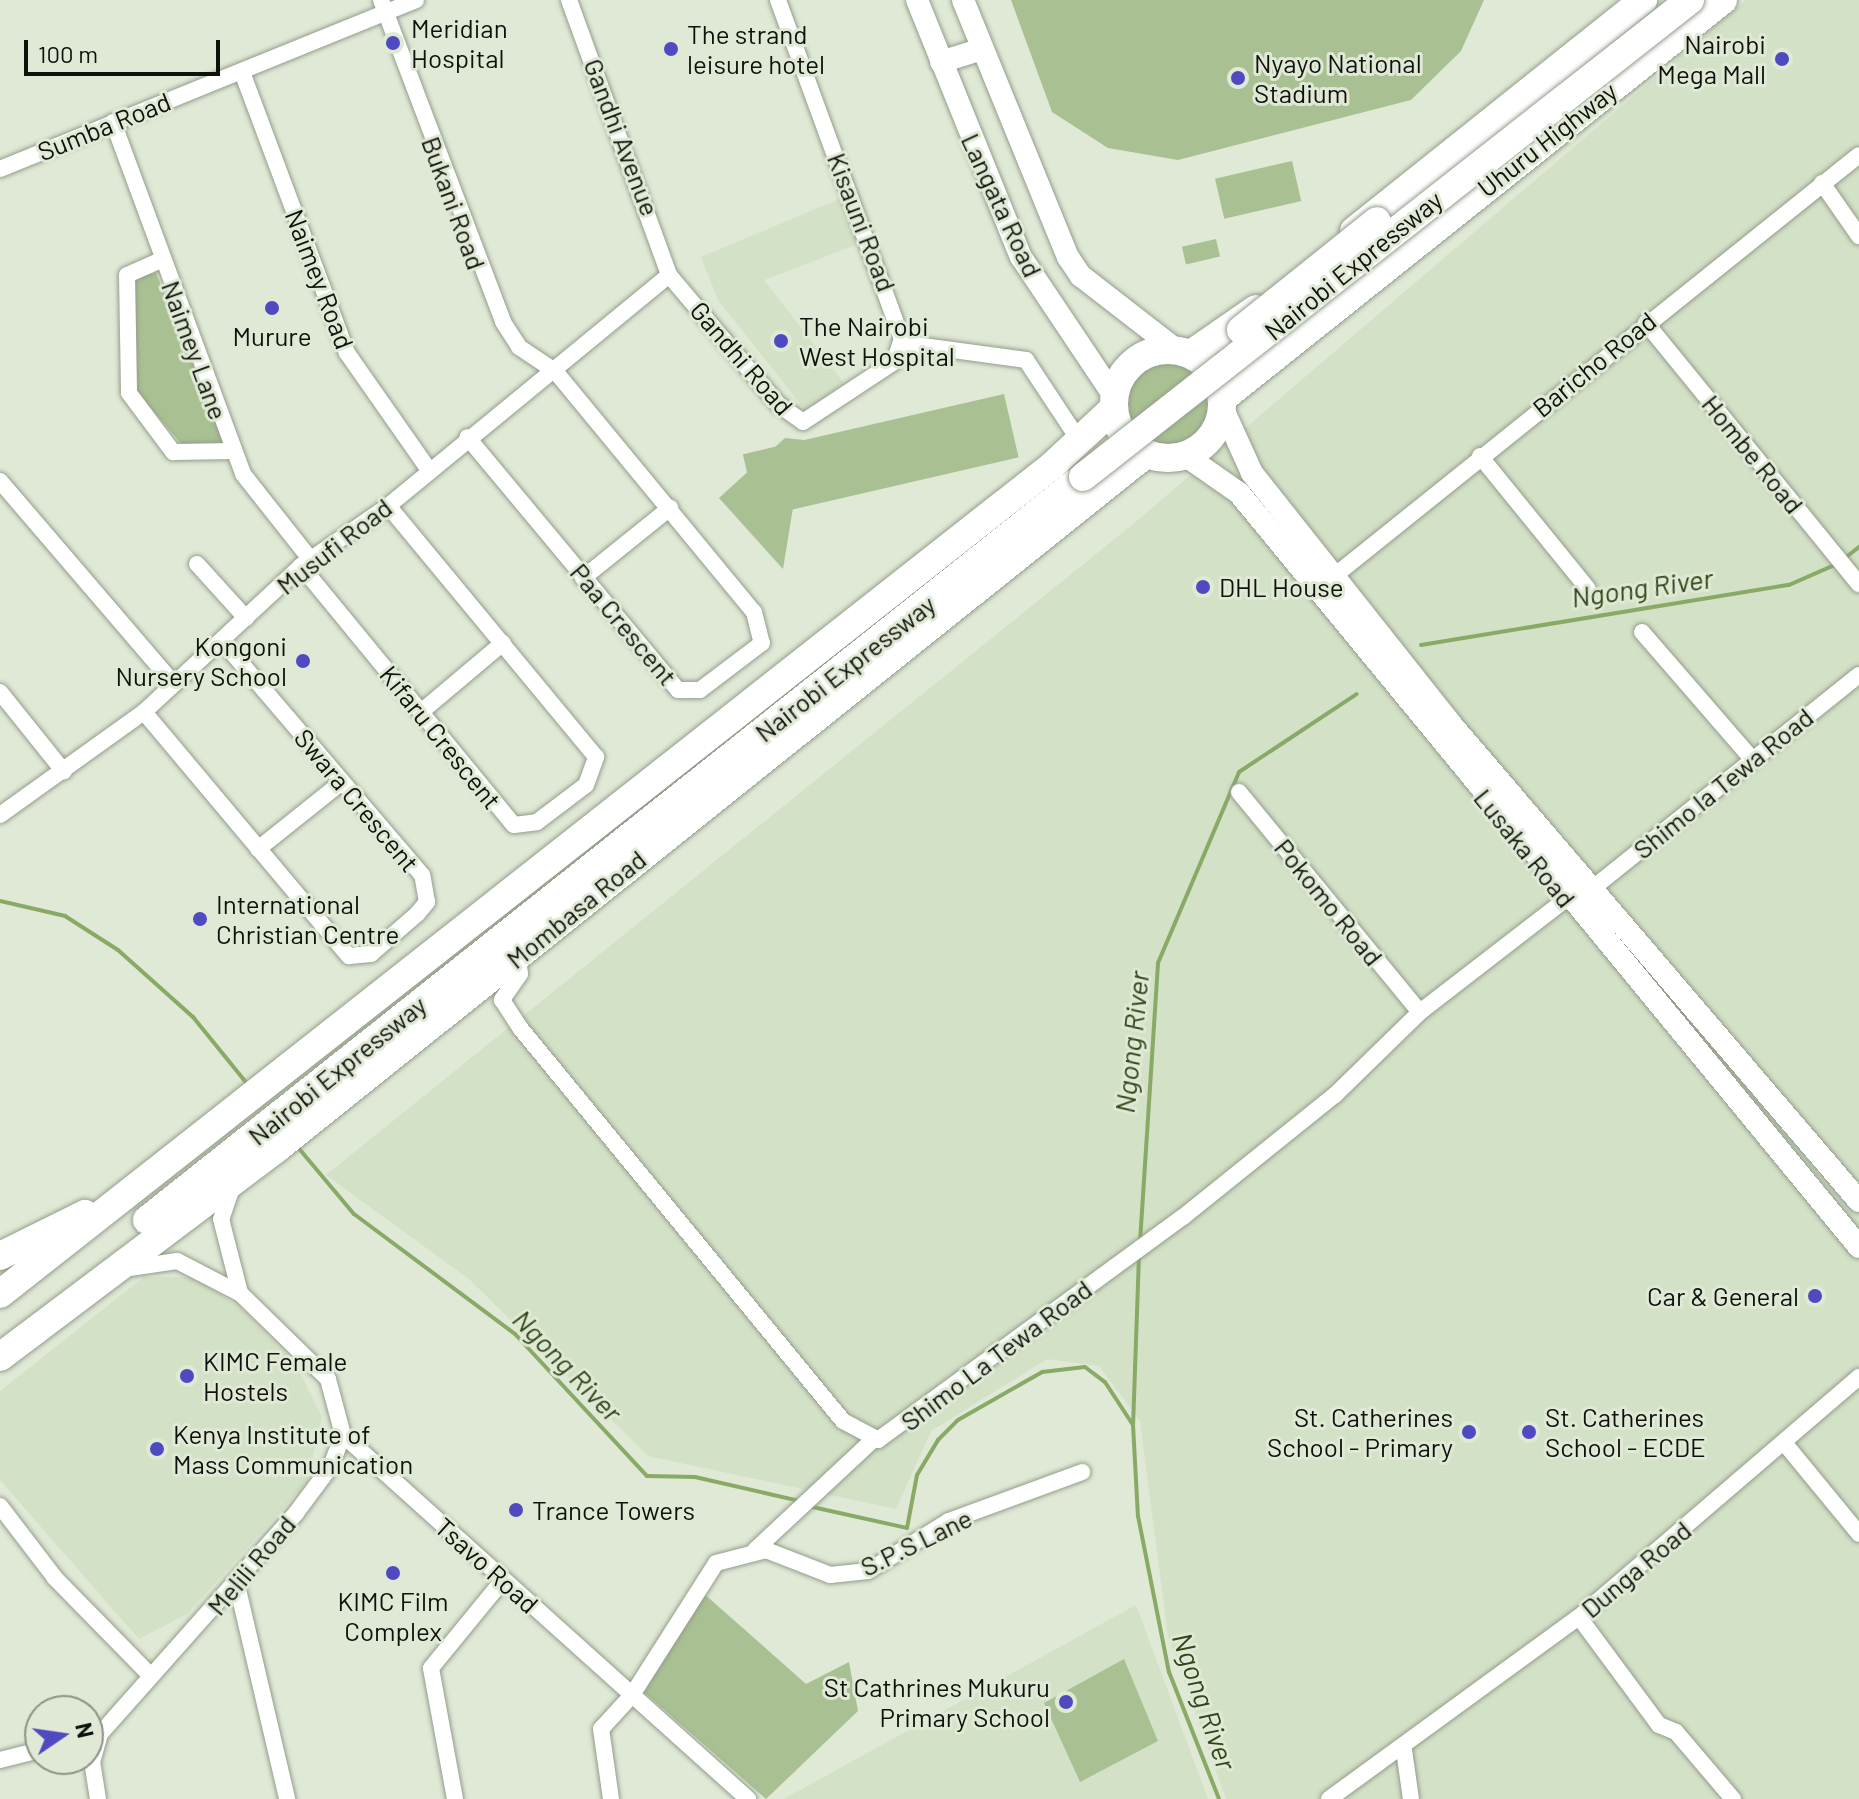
<!DOCTYPE html>
<html>
<head>
<meta charset="utf-8">
<style>
  body { margin:0 }
  #map { position:relative; width:1859px; height:1799px; overflow:hidden; background:#dfe9d5; font-family:Barlow,sans-serif }
  div>[style] { position:absolute }
  [style*='--x'] { left:calc(var(--x)*1px); top:calc(var(--y)*1px); width:calc(var(--w)*1px); rotate:calc(var(--a)*1deg) }
  .built>* { inset:0; background:#d3e1c6 }
  .green>* { inset:0; background:#a9c192; transform-origin:0 0 }
  .round { border-radius:50% }
  .stream>* { height:4px; margin:-2px; padding:0 2px; transform-origin:2px; border-radius:2px; background:#89aa67 }
  .roads { filter:drop-shadow(0 0 2px #939d8b) drop-shadow(0 0 2px #939d8b) }
  .street>* { height:16px; margin:-8px; padding:0 8px; transform-origin:8px; border-radius:8px; background:#fff }
  .secondary>* { height:22px; margin:-11px; padding:0 11px; transform-origin:11px; border-radius:11px; background:#fff }
  .highway>* { height:28px; margin:-14px; padding:0 14px; transform-origin:14px; border-radius:14px; background:#fff }
  .highway>.ring { margin:-14px; padding:0; box-sizing:content-box; background:none; border:28px solid #fff; border-radius:50% }
  .bridges { filter:drop-shadow(0 0 2px #939d8b) drop-shadow(0 0 2px #939d8b) }
  .highway-bridge>* { height:28px; margin:-14px; padding:0 14px; transform-origin:14px; border-radius:14px; background:#fff }
  .dots>* { width:22px; height:22px; translate:-50% -50%; box-sizing:border-box; border:4px solid #dfe9d5; border-radius:50% }
  span { translate:-50% -50%; white-space:nowrap; text-align:center; line-height:1.15; -webkit-text-stroke:6px #dfe9d5; paint-order:stroke }
  .poi-label { font-size:26px; color:#0f120c }
  .left { translate:0 -50%; text-align:left }
  .right { translate:-100% -50%; text-align:right }
  .street-label { font-size:26px; color:#0f120c }
  .water-label { font-size:28px; color:#324717; font-style:italic }
  .north { position:absolute; left:24px; top:1695px; width:80px; height:80px; box-sizing:border-box; background:#dfe9d5; border:2px solid #8c9385; border-radius:50%; rotate:77deg; font-size:22px; font-weight:700; line-height:32px; text-align:center; color:#0f120c }
  .north::after { content:''; display:block; margin:auto; width:28px; height:36px; background:#504ac1; clip-path:polygon(50% 0,100% 100%,50% 72%,0 100%) }
  .scale { position:absolute; left:24px; top:40px; width:196px; height:36px; box-sizing:border-box; border:4px solid #0f120c; border-top:0; padding-left:10px; font-size:24px; line-height:28px; white-space:nowrap; color:#0f120c; -webkit-text-stroke:6px #dfe9d5; paint-order:stroke }
</style>
</head>
<body>
<div id="map">
  <div class="built">
    <i style="clip-path:polygon(1746px 0,1859px 0,1859px 1799px,1226px 1799px,1168px 1636px,1140px 1421px,1099px 1366px,1047px 1359px,931px 1431px,896px 1509px,648px 1456px,469px 1279px,326px 1175px,1132px 525px)"></i>
    <i style="clip-path:polygon(844px 197px,861px 243px,764px 280px,844px 383px,806px 411px,718px 300px,701px 257px)"></i>
    <i style="clip-path:polygon(144px 1277px,195px 1277px,242px 1309px,296px 1365px,322px 1417px,307px 1482px,187px 1614px,139px 1639px,0 1480px,0 1391px)"></i>
    <i style="clip-path:polygon(1136px 1605px,1208px 1799px,784px 1799px)"></i>
  </div>
  <div class="green">
    <i style="clip-path:polygon(1011px 0,1484px 0,1461px 51px,1411px 100px,1178px 160px,1108px 148px,1052px 112px)"></i>
    <i style="left:1292px;top:161px;width:41px;height:79px;rotate:77deg"></i>
    <i style="left:1216px;top:239px;width:18px;height:35px;rotate:77deg"></i>
    <i style="clip-path:polygon(156px 273px,214px 416px,233px 451px,189px 453px,132px 386px,132px 276px)"></i>
    <i class="round" style="left:1124px;top:360px;width:88px;height:88px"></i>
    <i style="left:1004px;top:394px;width:65px;height:268px;rotate:77deg"></i>
    <i style="clip-path:polygon(785px 438px,804px 440px,783px 569px,719px 498px)"></i>
    <i style="clip-path:polygon(702px 1592px,806px 1684px,849px 1662px,858px 1711px,766px 1799px,644px 1692px)"></i>
    <i style="clip-path:polygon(1124px 1659px,1158px 1741px,1080px 1782px,1044px 1703px)"></i>
  </div>
  <div class="stream">
    <i style="--x:1845;--y:558;--w:18;--a:-38"></i>
    <i style="--x:1421;--y:645;--w:373;--a:-9.3"></i>
    <i style="--x:1789;--y:585;--w:55;--a:-23.7"></i>
    <i style="--x:0;--y:901;--w:67;--a:13"></i>
    <i style="--x:65;--y:916;--w:63;--a:32.7"></i>
    <i style="--x:118;--y:950;--w:101;--a:41.8"></i>
    <i style="--x:193;--y:1017;--w:87;--a:51"></i>
    <i style="--x:296;--y:1145;--w:90;--a:50"></i>
    <i style="--x:354;--y:1214;--w:201;--a:36.7"></i>
    <i style="--x:515;--y:1334;--w:194;--a:47.1"></i>
    <i style="--x:647;--y:1476;--w:48;--a:1.2"></i>
    <i style="--x:695;--y:1477;--w:108;--a:12.9"></i>
    <i style="--x:1140;--y:1242;--w:280;--a:-86.3"></i>
    <i style="--x:1158;--y:963;--w:207;--a:-67"></i>
    <i style="--x:1239;--y:772;--w:141;--a:-33.5"></i>
    <i style="--x:1139;--y:1255;--w:170;--a:92"></i>
    <i style="--x:1133;--y:1425;--w:91;--a:86.9"></i>
    <i style="--x:1138;--y:1516;--w:159;--a:78.8"></i>
    <i style="--x:1169;--y:1672;--w:136;--a:68.5"></i>
    <i style="--x:808;--y:1506;--w:101;--a:12.5"></i>
    <i style="--x:907;--y:1528;--w:54;--a:-79.3"></i>
    <i style="--x:917;--y:1475;--w:41;--a:-59"></i>
    <i style="--x:938;--y:1440;--w:28;--a:-45"></i>
    <i style="--x:958;--y:1420;--w:97;--a:-29.7"></i>
    <i style="--x:1042;--y:1372;--w:43;--a:-6.6"></i>
    <i style="--x:1085;--y:1367;--w:25;--a:37"></i>
    <i style="--x:1105;--y:1382;--w:51;--a:56.9"></i>
  </div>
  <div class="roads">
    <div class="street">
      <i style="--x:381;--y:0;--w:344;--a:69.2"></i>
      <i style="--x:503;--y:322;--w:30;--a:57"></i>
      <i style="--x:519;--y:347;--w:43;--a:33.7"></i>
      <i style="--x:555;--y:371;--w:313;--a:50.5"></i>
      <i style="--x:754;--y:612;--w:32;--a:76"></i>
      <i style="--x:762;--y:643;--w:78;--a:142.8"></i>
      <i style="--x:700;--y:690;--w:22;--a:180"></i>
      <i style="--x:678;--y:690;--w:329;--a:-129.8"></i>
      <i style="--x:569;--y:0;--w:293;--a:70"></i>
      <i style="--x:669;--y:275;--w:170;--a:49.8"></i>
      <i style="--x:779;--y:405;--w:29;--a:35"></i>
      <i style="--x:803;--y:422;--w:109;--a:-33.4"></i>
      <i style="--x:894;--y:362;--w:24;--a:-71"></i>
      <i style="--x:902;--y:339;--w:361;--a:-110.1"></i>
      <i style="--x:242;--y:72;--w:300;--a:69.5"></i>
      <i style="--x:347;--y:353;--w:143;--a:55"></i>
      <i style="--x:113;--y:122;--w:375;--a:69.7"></i>
      <i style="--x:243;--y:474;--w:110;--a:51.7"></i>
      <i style="--x:0;--y:169;--w:449;--a:-22.1"></i>
      <i style="--x:1822;--y:183;--w:65;--a:55.1"></i>
      <i style="--x:161;--y:260;--w:37;--a:156"></i>
      <i style="--x:127;--y:275;--w:118;--a:89"></i>
      <i style="--x:129;--y:393;--w:74;--a:53.3"></i>
      <i style="--x:173;--y:452;--w:60;--a:-1"></i>
      <i style="--x:1646;--y:323;--w:337;--a:50.8"></i>
      <i style="--x:901;--y:343;--w:126;--a:7.7"></i>
      <i style="--x:1026;--y:360;--w:96;--a:56.5"></i>
      <i style="--x:1480;--y:456;--w:171;--a:50.9"></i>
      <i style="--x:0;--y:481;--w:265;--a:49.4"></i>
      <i style="--x:197;--y:564;--w:73;--a:47.8"></i>
      <i style="--x:301;--y:566;--w:335;--a:50.6"></i>
      <i style="--x:514;--y:825;--w:23;--a:-7"></i>
      <i style="--x:537;--y:822;--w:61;--a:-37.1"></i>
      <i style="--x:586;--y:785;--w:30;--a:-70"></i>
      <i style="--x:596;--y:757;--w:326;--a:-129.6"></i>
      <i style="--x:1333;--y:577;--w:674;--a:-38.74"></i>
      <i style="--x:583;--y:578;--w:112;--a:-38.8"></i>
      <i style="--x:1642;--y:632;--w:167;--a:49.1"></i>
      <i style="--x:0;--y:692;--w:102;--a:51.3"></i>
      <i style="--x:144;--y:712;--w:319;--a:50"></i>
      <i style="--x:349;--y:956;--w:22;--a:-5"></i>
      <i style="--x:371;--y:954;--w:61;--a:-41"></i>
      <i style="--x:417;--y:914;--w:16;--a:-50"></i>
      <i style="--x:427;--y:902;--w:27;--a:-100"></i>
      <i style="--x:422;--y:875;--w:308;--a:-130.5"></i>
      <i style="--x:421;--y:712;--w:107;--a:-40.1"></i>
      <i style="--x:1239;--y:792;--w:285;--a:50.6"></i>
      <i style="--x:0;--y:815;--w:177;--a:-35.6"></i>
      <i style="--x:144;--y:712;--w:214;--a:-42.9"></i>
      <i style="--x:301;--y:566;--w:106;--a:-34.6"></i>
      <i style="--x:388;--y:506;--w:364;--a:-39.4"></i>
      <i style="--x:258;--y:849;--w:107;--a:-38.6"></i>
      <i style="--x:1588;--y:892;--w:347;--a:-38.7"></i>
      <i style="--x:518;--y:956;--w:18;--a:84"></i>
      <i style="--x:520;--y:974;--w:32;--a:125"></i>
      <i style="--x:502;--y:1000;--w:35;--a:57"></i>
      <i style="--x:521;--y:1029;--w:507;--a:50.6"></i>
      <i style="--x:843;--y:1421;--w:40;--a:28"></i>
      <i style="--x:878;--y:1440;--w:378;--a:-36.2"></i>
      <i style="--x:1183;--y:1217;--w:195;--a:-38.8"></i>
      <i style="--x:1335;--y:1095;--w:119;--a:-44.3"></i>
      <i style="--x:1420;--y:1012;--w:185;--a:-37.7"></i>
      <i style="--x:233;--y:1185;--w:36;--a:109"></i>
      <i style="--x:221;--y:1219;--w:76;--a:75.6"></i>
      <i style="--x:343;--y:1435;--w:545;--a:41.95"></i>
      <i style="--x:1786;--y:1445;--w:115;--a:50.6"></i>
      <i style="--x:0;--y:1506;--w:91;--a:52.6"></i>
      <i style="--x:55;--y:1578;--w:136;--a:45.6"></i>
      <i style="--x:755;--y:1550;--w:161;--a:-43"></i>
      <i style="--x:237;--y:1585;--w:220;--a:76.8"></i>
      <i style="--x:1579;--y:1617;--w:134;--a:53.5"></i>
      <i style="--x:1659;--y:1725;--w:18;--a:22"></i>
      <i style="--x:1676;--y:1732;--w:88;--a:49.6"></i>
      <i style="--x:1404;--y:1750;--w:49;--a:81.9"></i>
      <i style="--x:0;--y:1760;--w:41;--a:-14"></i>
      <i style="--x:98;--y:1799;--w:37;--a:-99"></i>
      <i style="--x:92;--y:1762;--w:29;--a:-74"></i>
      <i style="--x:100;--y:1734;--w:295;--a:-48.4"></i>
      <i style="--x:296;--y:1513;--w:59;--a:-53.3"></i>
      <i style="--x:331;--y:1466;--w:33;--a:-69"></i>
      <i style="--x:343;--y:1435;--w:58;--a:-105"></i>
      <i style="--x:328;--y:1379;--w:122;--a:-135.7"></i>
      <i style="--x:241;--y:1294;--w:72;--a:-152.7"></i>
      <i style="--x:177;--y:1261;--w:48;--a:171.5"></i>
      <i style="--x:455;--y:1799;--w:133;--a:-100.4"></i>
      <i style="--x:431;--y:1668;--w:114;--a:-50.7"></i>
      <i style="--x:611;--y:1799;--w:71;--a:-98.1"></i>
      <i style="--x:601;--y:1729;--w:46;--a:-47.6"></i>
      <i style="--x:632;--y:1695;--w:156;--a:-57.5"></i>
      <i style="--x:716;--y:1563;--w:52;--a:-14.6"></i>
      <i style="--x:766;--y:1550;--w:69;--a:21.3"></i>
      <i style="--x:830;--y:1575;--w:38;--a:-6"></i>
      <i style="--x:868;--y:1571;--w:95;--a:-31.7"></i>
      <i style="--x:949;--y:1521;--w:142;--a:-20.2"></i>
      <i style="--x:1329;--y:1799;--w:309;--a:-36.1"></i>
      <i style="--x:1579;--y:1617;--w:369;--a:-40.6"></i>
    </div>
    <div class="secondary">
      <i style="--x:917;--y:0;--w:277;--a:68"></i>
      <i style="--x:1021;--y:257;--w:167;--a:56.2"></i>
      <i style="--x:963;--y:0;--w:278;--a:67.8"></i>
      <i style="--x:1068;--y:257;--w:23;--a:56"></i>
      <i style="--x:1081;--y:276;--w:119;--a:37.8"></i>
      <i style="--x:941;--y:62;--w:43;--a:-17.6"></i>
      <i style="--x:1223;--y:409;--w:70;--a:65.6"></i>
      <i style="--x:1252;--y:473;--w:319;--a:51.6"></i>
      <i style="--x:1450;--y:723;--w:629;--a:49.45"></i>
      <i style="--x:1186;--y:456;--w:65;--a:34.9"></i>
      <i style="--x:1239;--y:493;--w:976;--a:50.57"></i>
    </div>
    <div class="highway">
      <i style="--x:1354;--y:231;--w:370;--a:-38.6"></i>
      <i class="ring" style="left:1114px;top:350px;width:80px;height:80px"></i>
      <i style="--x:1191;--y:354;--w:79;--a:-34.7"></i>
      <i style="--x:1223;--y:398;--w:639;--a:-38.52"></i>
      <i style="--x:147;--y:1220;--w:1195;--a:-38.44"></i>
      <i style="--x:0;--y:1256;--w:95;--a:-26.3"></i>
      <i style="--x:0;--y:1294;--w:1340;--a:-38.21"></i>
      <i style="--x:1053;--y:465;--w:83;--a:-43.1"></i>
      <i style="--x:0;--y:1357;--w:346;--a:-37"></i>
      <i style="--x:276;--y:1149;--w:1114;--a:-38.62"></i>
    </div>
  </div>
  <div class="bridges">
    <div class="highway-bridge">
      <i style="--x:1241;--y:330;--w:174;--a:-38.7"></i>
      <i style="--x:1083;--y:477;--w:772;--a:-38.16"></i>
    </div>
  </div>
  <div class="dots">
    <i style="left:393px;top:43px;background:#504ac1"></i>
    <i style="left:671px;top:49px;background:#504ac1"></i>
    <i style="left:1782px;top:59px;background:#504ac1"></i>
    <i style="left:1238px;top:78px;background:#504ac1"></i>
    <i style="left:272px;top:308px;background:#504ac1"></i>
    <i style="left:781px;top:341px;background:#504ac1"></i>
    <i style="left:1203px;top:587px;background:#504ac1"></i>
    <i style="left:303px;top:661px;background:#504ac1"></i>
    <i style="left:200px;top:919px;background:#504ac1"></i>
    <i style="left:1815px;top:1296px;background:#504ac1"></i>
    <i style="left:187px;top:1376px;background:#504ac1"></i>
    <i style="left:1469px;top:1432px;background:#504ac1"></i>
    <i style="left:1529px;top:1432px;background:#504ac1"></i>
    <i style="left:157px;top:1449px;background:#504ac1"></i>
    <i style="left:516px;top:1510px;background:#504ac1"></i>
    <i style="left:393px;top:1573px;background:#504ac1"></i>
    <i style="left:1066px;top:1702px;background:#504ac1"></i>
  </div>
  <div class="poi-label">
    <span class="left" style="left:411px;top:43px">Meridian<br>Hospital</span>
    <span class="left" style="left:687px;top:49px">The strand<br>leisure hotel</span>
    <span class="right" style="left:1766px;top:59px">Nairobi<br>Mega Mall</span>
    <span class="left" style="left:1254px;top:78px">Nyayo National<br>Stadium</span>
    <span class="left" style="left:799px;top:341px">The Nairobi<br>West Hospital</span>
    <span style="left:272px;top:336px">Murure</span>
    <span class="left" style="left:1219px;top:587px">DHL House</span>
    <span class="right" style="left:287px;top:661px">Kongoni<br>Nursery School</span>
    <span class="left" style="left:216px;top:919px">International<br>Christian Centre</span>
    <span class="right" style="left:1799px;top:1296px">Car &amp; General</span>
    <span class="left" style="left:203px;top:1376px">KIMC Female<br>Hostels</span>
    <span class="right" style="left:1453px;top:1432px">St. Catherines<br>School - Primary</span>
    <span class="left" style="left:1545px;top:1432px">St. Catherines<br>School - ECDE</span>
    <span class="left" style="left:173px;top:1449px">Kenya Institute of<br>Mass Communication</span>
    <span class="left" style="left:532px;top:1510px">Trance Towers</span>
    <span style="left:393px;top:1616px">KIMC Film<br>Complex</span>
    <span class="right" style="left:1050px;top:1702px">St Cathrines Mukuru<br>Primary School</span>
  </div>
  <div class="street-label">
    <span style="left:104px;top:126px;rotate:-22deg">Sumba Road</span>
    <span style="left:622px;top:137px;rotate:69deg">Gandhi Avenue</span>
    <span style="left:1547px;top:139px;rotate:-38deg">Uhuru Highway</span>
    <span style="left:454px;top:203px;rotate:70deg">Bukani Road</span>
    <span style="left:1002px;top:205px;rotate:65deg">Langata Road</span>
    <span style="left:862px;top:222px;rotate:69deg">Kisauni Road</span>
    <span style="left:1353px;top:265px;rotate:-39deg">Nairobi Expressway</span>
    <span style="left:320px;top:279px;rotate:69deg">Naimey Road</span>
    <span style="left:195px;top:350px;rotate:70deg">Naimey Lane</span>
    <span style="left:742px;top:358px;rotate:49deg">Gandhi Road</span>
    <span style="left:1594px;top:364px;rotate:-39deg">Baricho Road</span>
    <span style="left:1753px;top:454px;rotate:51deg">Hombe Road</span>
    <span style="left:334px;top:546px;rotate:-38deg">Musufi Road</span>
    <span style="left:624px;top:624px;rotate:50deg">Paa Crescent</span>
    <span style="left:845px;top:668px;rotate:-38deg">Nairobi Expressway</span>
    <span style="left:441px;top:737px;rotate:51deg">Kifaru Crescent</span>
    <span style="left:1723px;top:783px;rotate:-39deg">Shimo la Tewa Road</span>
    <span style="left:357px;top:800px;rotate:50deg">Swara Crescent</span>
    <span style="left:1525px;top:848px;rotate:51deg">Lusaka Road</span>
    <span style="left:1329px;top:902px;rotate:51deg">Pokomo Road</span>
    <span style="left:576px;top:909px;rotate:-39deg">Mombasa Road</span>
    <span style="left:337px;top:1070px;rotate:-39deg">Nairobi Expressway</span>
    <span style="left:996px;top:1355px;rotate:-37deg">Shimo La Tewa Road</span>
    <span style="left:916px;top:1542px;rotate:-26deg">S.P.S Lane</span>
    <span style="left:251px;top:1565px;rotate:-50deg">Melili Road</span>
    <span style="left:487px;top:1565px;rotate:42deg">Tsavo Road</span>
    <span style="left:1636px;top:1569px;rotate:-40deg">Dunga Road</span>
  </div>
  <div class="water-label">
    <span style="left:1642px;top:587px;rotate:-8deg">Ngong River</span>
    <span style="left:1131px;top:1042px;rotate:-84deg">Ngong River</span>
    <span style="left:568px;top:1365px;rotate:46deg">Ngong River</span>
    <span style="left:1205px;top:1701px;rotate:71deg">Ngong River</span>
  </div>
  <div class="north">N</div>
  <div class="scale">100 m</div>
</div>
</body>
</html>
